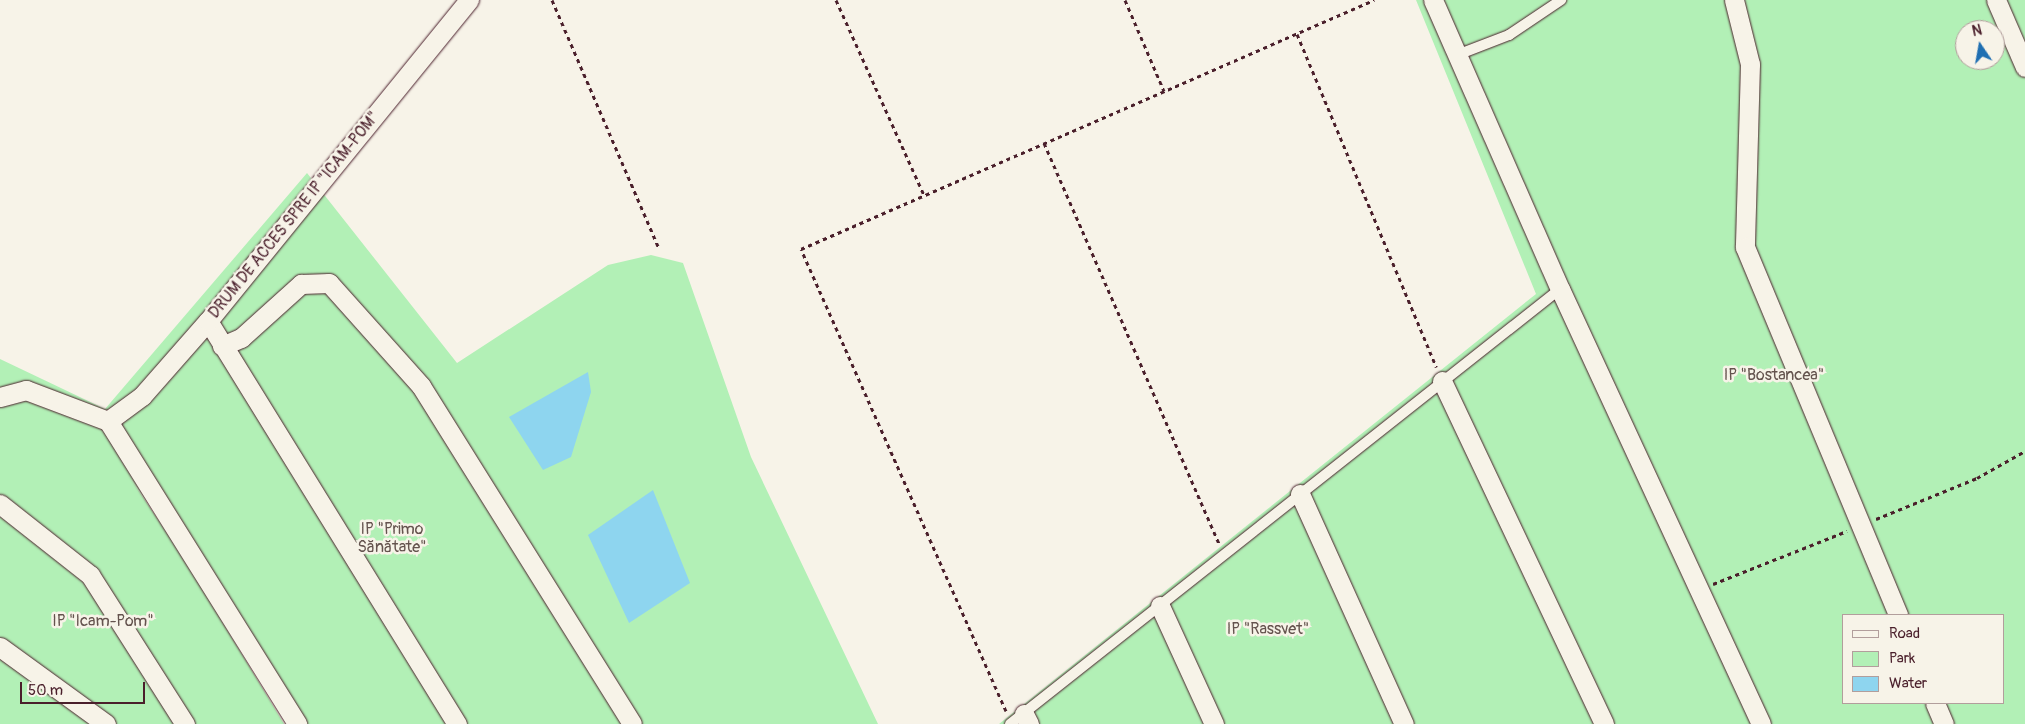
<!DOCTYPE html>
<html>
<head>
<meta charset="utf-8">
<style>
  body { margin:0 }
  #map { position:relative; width:2025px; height:724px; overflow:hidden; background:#f7f3e8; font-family:Pangolin,sans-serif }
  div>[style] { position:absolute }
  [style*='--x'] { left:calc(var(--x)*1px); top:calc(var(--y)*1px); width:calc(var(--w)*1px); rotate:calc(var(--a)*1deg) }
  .green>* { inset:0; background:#b2f0b6 }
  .water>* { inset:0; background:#8ed5ef }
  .path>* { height:3px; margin-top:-1.5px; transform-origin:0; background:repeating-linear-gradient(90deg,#4a1f2b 0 4px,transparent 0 8px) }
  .roads { filter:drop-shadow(0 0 1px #4a1f2b) drop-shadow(0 0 1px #4a1f2b) }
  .lane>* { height:10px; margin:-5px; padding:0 5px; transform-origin:5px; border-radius:5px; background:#f7f3e8 }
  .street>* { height:19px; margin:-9.5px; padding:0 9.5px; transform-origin:9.5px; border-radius:9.5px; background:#f7f3e8 }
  span { translate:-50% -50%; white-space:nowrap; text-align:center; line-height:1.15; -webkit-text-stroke:5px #f7f3e8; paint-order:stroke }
  .street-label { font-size:16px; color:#4a1f2b }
  .park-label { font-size:16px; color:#64534e }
  .legend { position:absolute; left:1842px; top:614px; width:162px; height:90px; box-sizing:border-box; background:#f7f3e8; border:1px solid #b29e9c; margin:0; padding:6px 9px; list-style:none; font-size:15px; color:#4a1f2b }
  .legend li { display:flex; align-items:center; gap:10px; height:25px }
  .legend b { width:25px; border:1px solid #b29e9c }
  .north { position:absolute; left:1955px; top:20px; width:50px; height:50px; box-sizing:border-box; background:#f7f3e8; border:1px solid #b29e9c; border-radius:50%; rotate:348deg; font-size:14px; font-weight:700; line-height:20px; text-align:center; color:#4a1f2b }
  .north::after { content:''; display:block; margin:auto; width:18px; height:22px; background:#1f6fb2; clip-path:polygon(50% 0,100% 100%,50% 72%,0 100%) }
  .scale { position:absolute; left:20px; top:682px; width:125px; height:22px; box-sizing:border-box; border:2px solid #4a1f2b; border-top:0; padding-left:6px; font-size:15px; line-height:18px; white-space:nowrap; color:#4a1f2b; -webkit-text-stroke:4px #f7f3e8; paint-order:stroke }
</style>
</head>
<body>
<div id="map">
  <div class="green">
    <i style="clip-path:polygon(evenodd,1416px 0,2025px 0,2025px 724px,999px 724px,1536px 294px,1416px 0,1965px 30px,1995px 30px,1995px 60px,1965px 60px,1965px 30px,1416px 0,1844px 615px,2004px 615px,2004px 703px,1844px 703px,1844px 615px)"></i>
    <i style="clip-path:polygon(307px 173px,457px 363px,608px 265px,651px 255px,683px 263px,751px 457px,878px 724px,286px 724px,186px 557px,128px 475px,184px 558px,284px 724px,0 724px,0 359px,105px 409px)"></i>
  </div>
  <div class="water">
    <i style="clip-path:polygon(588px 372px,591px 392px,571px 457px,543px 470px,509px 417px)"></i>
    <i style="clip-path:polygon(653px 490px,690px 583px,629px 623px,588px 535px)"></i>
  </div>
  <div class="path">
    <i style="--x:552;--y:0;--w:271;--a:66.7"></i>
    <i style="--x:836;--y:0;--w:214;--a:65.7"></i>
    <i style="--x:1125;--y:0;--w:99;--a:66.8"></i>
    <i style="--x:1297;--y:34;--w:361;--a:67.3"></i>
    <i style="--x:1044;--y:143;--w:437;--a:66.4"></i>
    <i style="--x:1876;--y:519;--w:109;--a:-22.1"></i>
    <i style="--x:1977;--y:478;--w:55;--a:-29.4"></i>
    <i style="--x:1713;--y:584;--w:144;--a:-21.6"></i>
    <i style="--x:1006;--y:711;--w:505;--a:-113.93"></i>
    <i style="--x:801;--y:249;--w:625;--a:-23.49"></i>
  </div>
  <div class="roads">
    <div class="lane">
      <i style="--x:1457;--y:55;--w:56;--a:-21"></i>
      <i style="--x:1509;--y:35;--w:63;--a:-33.9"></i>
      <i style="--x:1010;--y:724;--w:701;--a:-38.34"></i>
    </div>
    <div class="street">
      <i style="--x:1433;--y:0;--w:316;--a:66.3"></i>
      <i style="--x:1560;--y:289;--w:479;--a:65.2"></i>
      <i style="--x:1734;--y:0;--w:66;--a:76"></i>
      <i style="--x:1750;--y:64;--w:183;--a:91.6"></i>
      <i style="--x:1745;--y:247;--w:399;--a:67.4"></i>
      <i style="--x:1996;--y:0;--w:73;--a:66.6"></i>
      <i style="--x:208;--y:321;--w:474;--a:58.3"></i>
      <i style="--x:222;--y:346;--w:21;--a:-23"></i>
      <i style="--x:241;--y:338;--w:81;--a:-42"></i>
      <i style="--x:301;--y:284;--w:28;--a:-2"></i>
      <i style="--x:329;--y:283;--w:138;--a:48.2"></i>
      <i style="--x:421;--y:386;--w:398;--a:58"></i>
      <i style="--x:1442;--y:381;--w:379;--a:64.7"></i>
      <i style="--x:0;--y:397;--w:27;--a:-15"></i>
      <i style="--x:26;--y:390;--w:88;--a:20.7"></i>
      <i style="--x:108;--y:421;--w:357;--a:58"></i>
      <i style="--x:108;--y:421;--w:42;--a:-36.3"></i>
      <i style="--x:142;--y:396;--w:100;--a:-48.7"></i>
      <i style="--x:208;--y:321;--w:414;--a:-50.9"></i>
      <i style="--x:1300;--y:494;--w:252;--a:65.7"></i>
      <i style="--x:0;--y:504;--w:115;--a:38.3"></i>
      <i style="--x:90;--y:575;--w:177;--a:57.5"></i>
      <i style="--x:1160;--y:606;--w:130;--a:65.4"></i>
      <i style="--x:0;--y:647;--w:131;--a:36"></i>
      <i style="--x:1935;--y:703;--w:23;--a:67"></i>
      <i style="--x:1024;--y:714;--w:11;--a:63"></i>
    </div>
  </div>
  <div class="street-label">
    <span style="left:294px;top:215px;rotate:-51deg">DRUM DE ACCES SPRE IP "ICAM-POM"</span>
  </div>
  <div class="park-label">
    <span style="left:1774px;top:375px">IP "Bostancea"</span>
    <span style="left:392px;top:538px">IP "Primo<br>Sănătate"</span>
    <span style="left:103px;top:621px">IP "Icam-Pom"</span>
    <span style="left:1268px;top:629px">IP "Rassvet"</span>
  </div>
  <ul class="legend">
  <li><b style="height:6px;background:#f7f3e8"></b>Road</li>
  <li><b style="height:14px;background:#b2f0b6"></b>Park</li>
  <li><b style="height:14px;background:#8ed5ef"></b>Water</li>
  </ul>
  <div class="north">N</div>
  <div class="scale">50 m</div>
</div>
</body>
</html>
